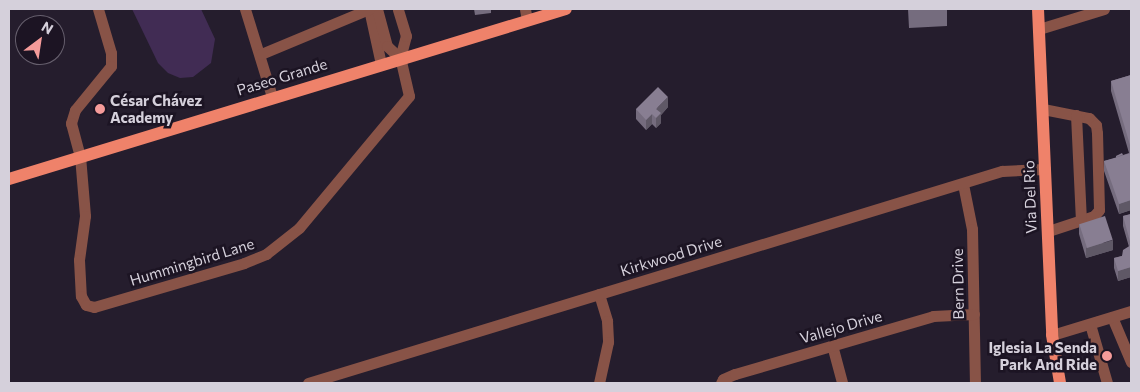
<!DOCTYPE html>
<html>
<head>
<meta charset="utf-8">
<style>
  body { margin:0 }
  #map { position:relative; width:1140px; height:392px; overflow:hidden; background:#251d2d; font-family:Commissioner,sans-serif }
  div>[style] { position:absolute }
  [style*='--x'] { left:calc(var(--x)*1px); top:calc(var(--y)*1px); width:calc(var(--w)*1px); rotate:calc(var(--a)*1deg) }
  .green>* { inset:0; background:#412c54 }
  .minor>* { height:11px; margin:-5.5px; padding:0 5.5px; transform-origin:5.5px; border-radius:5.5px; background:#885347 }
  .major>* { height:12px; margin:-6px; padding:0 6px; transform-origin:6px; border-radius:6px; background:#ef826a }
  .wall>* { inset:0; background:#756c7e }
  .shaded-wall>* { inset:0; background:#5f5866 }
  .building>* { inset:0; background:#887e92; transform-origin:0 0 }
  .dots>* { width:14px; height:14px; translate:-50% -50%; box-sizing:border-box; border:2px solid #1c1423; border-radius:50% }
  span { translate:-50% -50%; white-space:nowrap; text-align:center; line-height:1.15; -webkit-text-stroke:5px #1c1423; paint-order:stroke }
  .street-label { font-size:15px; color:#d5d0db }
  .poi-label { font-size:15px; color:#d5d0db; font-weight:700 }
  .left { translate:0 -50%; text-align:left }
  .right { translate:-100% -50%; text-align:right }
  .frame { position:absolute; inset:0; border:10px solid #d5d0db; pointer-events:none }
  .north { position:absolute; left:15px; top:15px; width:50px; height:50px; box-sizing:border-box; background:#1c1423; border:1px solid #665f6d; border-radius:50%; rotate:31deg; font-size:14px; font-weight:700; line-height:20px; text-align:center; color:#d5d0db }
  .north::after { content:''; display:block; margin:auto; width:18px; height:22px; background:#f59b9a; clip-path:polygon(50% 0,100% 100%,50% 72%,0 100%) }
</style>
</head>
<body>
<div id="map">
  <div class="green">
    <i style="clip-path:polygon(132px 9px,201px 9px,215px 39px,211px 63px,193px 77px,180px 78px,168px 73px,158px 63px)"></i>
  </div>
  <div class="minor">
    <i style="--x:98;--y:9;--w:46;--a:73.5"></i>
    <i style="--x:111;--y:53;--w:13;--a:90"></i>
    <i style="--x:111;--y:66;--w:57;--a:129.3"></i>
    <i style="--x:75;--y:110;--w:14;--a:107"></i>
    <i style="--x:71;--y:123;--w:34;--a:75"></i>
    <i style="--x:80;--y:156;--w:60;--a:85.2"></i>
    <i style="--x:85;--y:216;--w:44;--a:97.8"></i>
    <i style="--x:79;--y:260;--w:36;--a:87"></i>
    <i style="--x:81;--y:296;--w:10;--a:61"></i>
    <i style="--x:86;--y:305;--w:8;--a:14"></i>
    <i style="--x:94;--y:307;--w:156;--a:-16.3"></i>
    <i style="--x:244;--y:263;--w:24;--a:-22"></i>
    <i style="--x:266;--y:254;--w:42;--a:-38.2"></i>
    <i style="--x:299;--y:228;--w:172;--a:-50.2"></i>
    <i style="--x:409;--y:96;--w:39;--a:-103"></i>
    <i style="--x:400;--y:58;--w:23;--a:-75"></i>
    <i style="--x:406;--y:36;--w:28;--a:-107"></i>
    <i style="--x:245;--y:9;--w:92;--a:72.9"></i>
    <i style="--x:369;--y:9;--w:56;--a:77.7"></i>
    <i style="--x:377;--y:9;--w:38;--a:75"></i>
    <i style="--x:387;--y:46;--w:18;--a:43"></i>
    <i style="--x:525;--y:9;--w:11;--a:80"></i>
    <i style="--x:1039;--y:29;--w:68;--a:-17.1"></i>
    <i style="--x:261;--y:54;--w:117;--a:-22.6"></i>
    <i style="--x:1043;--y:109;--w:47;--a:11.1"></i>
    <i style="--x:1089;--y:118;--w:10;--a:45"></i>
    <i style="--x:1096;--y:125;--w:8;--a:83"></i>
    <i style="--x:1097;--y:133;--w:77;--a:88.5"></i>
    <i style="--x:1099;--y:210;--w:8;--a:130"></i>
    <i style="--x:1094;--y:216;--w:48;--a:161.9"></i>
    <i style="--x:1076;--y:115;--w:106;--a:87.3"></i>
    <i style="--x:963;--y:184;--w:46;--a:78.7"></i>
    <i style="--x:972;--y:229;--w:154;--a:88.9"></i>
    <i style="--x:599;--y:294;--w:28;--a:73"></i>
    <i style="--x:607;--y:321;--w:21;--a:87"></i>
    <i style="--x:608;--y:342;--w:42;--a:102.4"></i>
    <i style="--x:1112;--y:317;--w:49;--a:67.1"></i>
    <i style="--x:1090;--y:324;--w:61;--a:73.9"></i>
    <i style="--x:1052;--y:335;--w:83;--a:-16.9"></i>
    <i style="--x:832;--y:345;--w:39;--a:75"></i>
    <i style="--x:308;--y:383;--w:726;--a:-16.99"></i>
    <i style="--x:1002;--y:171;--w:43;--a:-2.7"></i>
    <i style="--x:721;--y:383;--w:4;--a:-63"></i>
    <i style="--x:723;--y:379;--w:13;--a:-23"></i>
    <i style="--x:735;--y:374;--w:206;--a:-16.3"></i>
    <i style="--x:933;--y:316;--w:41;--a:-2.8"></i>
  </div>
  <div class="major">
    <i style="--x:1038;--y:9;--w:326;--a:87.5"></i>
    <i style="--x:1052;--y:335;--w:49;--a:80.5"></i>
    <i style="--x:9;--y:179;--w:582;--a:-16.97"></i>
  </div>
  <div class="wall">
    <i style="clip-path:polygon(474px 9px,491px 9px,491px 13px,475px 15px)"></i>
    <i style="clip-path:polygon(908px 9px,952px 9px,952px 10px,947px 10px,947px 26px,909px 28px)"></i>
    <i style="clip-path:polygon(1131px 75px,1131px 210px,1119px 214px,1104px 171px,1104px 161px,1116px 158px,1116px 156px,1123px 155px,1129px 153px,1111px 91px,1111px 81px)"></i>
    <i style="clip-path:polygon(668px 107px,661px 115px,661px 123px,656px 128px,652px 124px,646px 130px,636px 119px,636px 109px)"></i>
    <i style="clip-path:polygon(1131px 214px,1131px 277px,1118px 281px,1114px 268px,1114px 258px,1122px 256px,1129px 247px,1123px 226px,1123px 216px)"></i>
    <i style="clip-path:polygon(1079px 224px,1113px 250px,1086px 258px,1079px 234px)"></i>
  </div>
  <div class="shaded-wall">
    <i style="clip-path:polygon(668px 97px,668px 107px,661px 115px,661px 123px,656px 128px,656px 109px)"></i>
    <i style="clip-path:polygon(652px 114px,652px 124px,646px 130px,646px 120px)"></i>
    <i style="clip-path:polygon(1131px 144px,1131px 154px,1130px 155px,1130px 145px)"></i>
    <i style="clip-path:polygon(1131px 200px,1131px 210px,1119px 214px,1119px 204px)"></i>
    <i style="clip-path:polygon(1113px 240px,1113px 250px,1086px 258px,1086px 248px)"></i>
    <i style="clip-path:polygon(1131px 267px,1131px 277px,1118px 281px,1118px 271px)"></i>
  </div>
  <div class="building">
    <i style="clip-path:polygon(909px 9px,939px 9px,909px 10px)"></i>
    <i style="clip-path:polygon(1131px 75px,1131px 144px,1130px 145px,1111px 81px)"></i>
    <i style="clip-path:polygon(658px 87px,668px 97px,656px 109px,661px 113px,656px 118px,652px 114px,646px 120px,636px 109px)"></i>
    <i style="clip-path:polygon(1122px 153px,1123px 155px,1116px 157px,1116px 156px)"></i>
    <i style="clip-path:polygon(1131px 153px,1131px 200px,1119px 204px,1104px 161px)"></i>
    <i style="clip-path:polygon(1131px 214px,1131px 267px,1118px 271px,1114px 258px,1122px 256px,1123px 250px,1131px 245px,1123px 216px)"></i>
    <i style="left:1105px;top:216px;width:25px;height:27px;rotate:72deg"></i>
  </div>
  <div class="dots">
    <i style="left:100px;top:109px;background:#f59b9a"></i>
    <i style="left:1107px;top:356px;background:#f59b9a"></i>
  </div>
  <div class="street-label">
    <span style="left:282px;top:77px;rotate:-17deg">Paseo Grande</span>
    <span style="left:1030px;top:197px;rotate:-92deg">Via Del Rio</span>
    <span style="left:671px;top:256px;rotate:-17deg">Kirkwood Drive</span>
    <span style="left:192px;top:262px;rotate:-17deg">Hummingbird Lane</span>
    <span style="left:958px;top:284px;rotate:-91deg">Bern Drive</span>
    <span style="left:841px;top:327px;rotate:-16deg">Vallejo Drive</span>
  </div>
  <div class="poi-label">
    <span class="left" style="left:110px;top:109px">César Chávez<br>Academy</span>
    <span class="right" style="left:1097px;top:356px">Iglesia La Senda<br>Park And Ride</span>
  </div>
  <div class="frame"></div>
  <div class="north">N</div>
</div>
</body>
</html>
